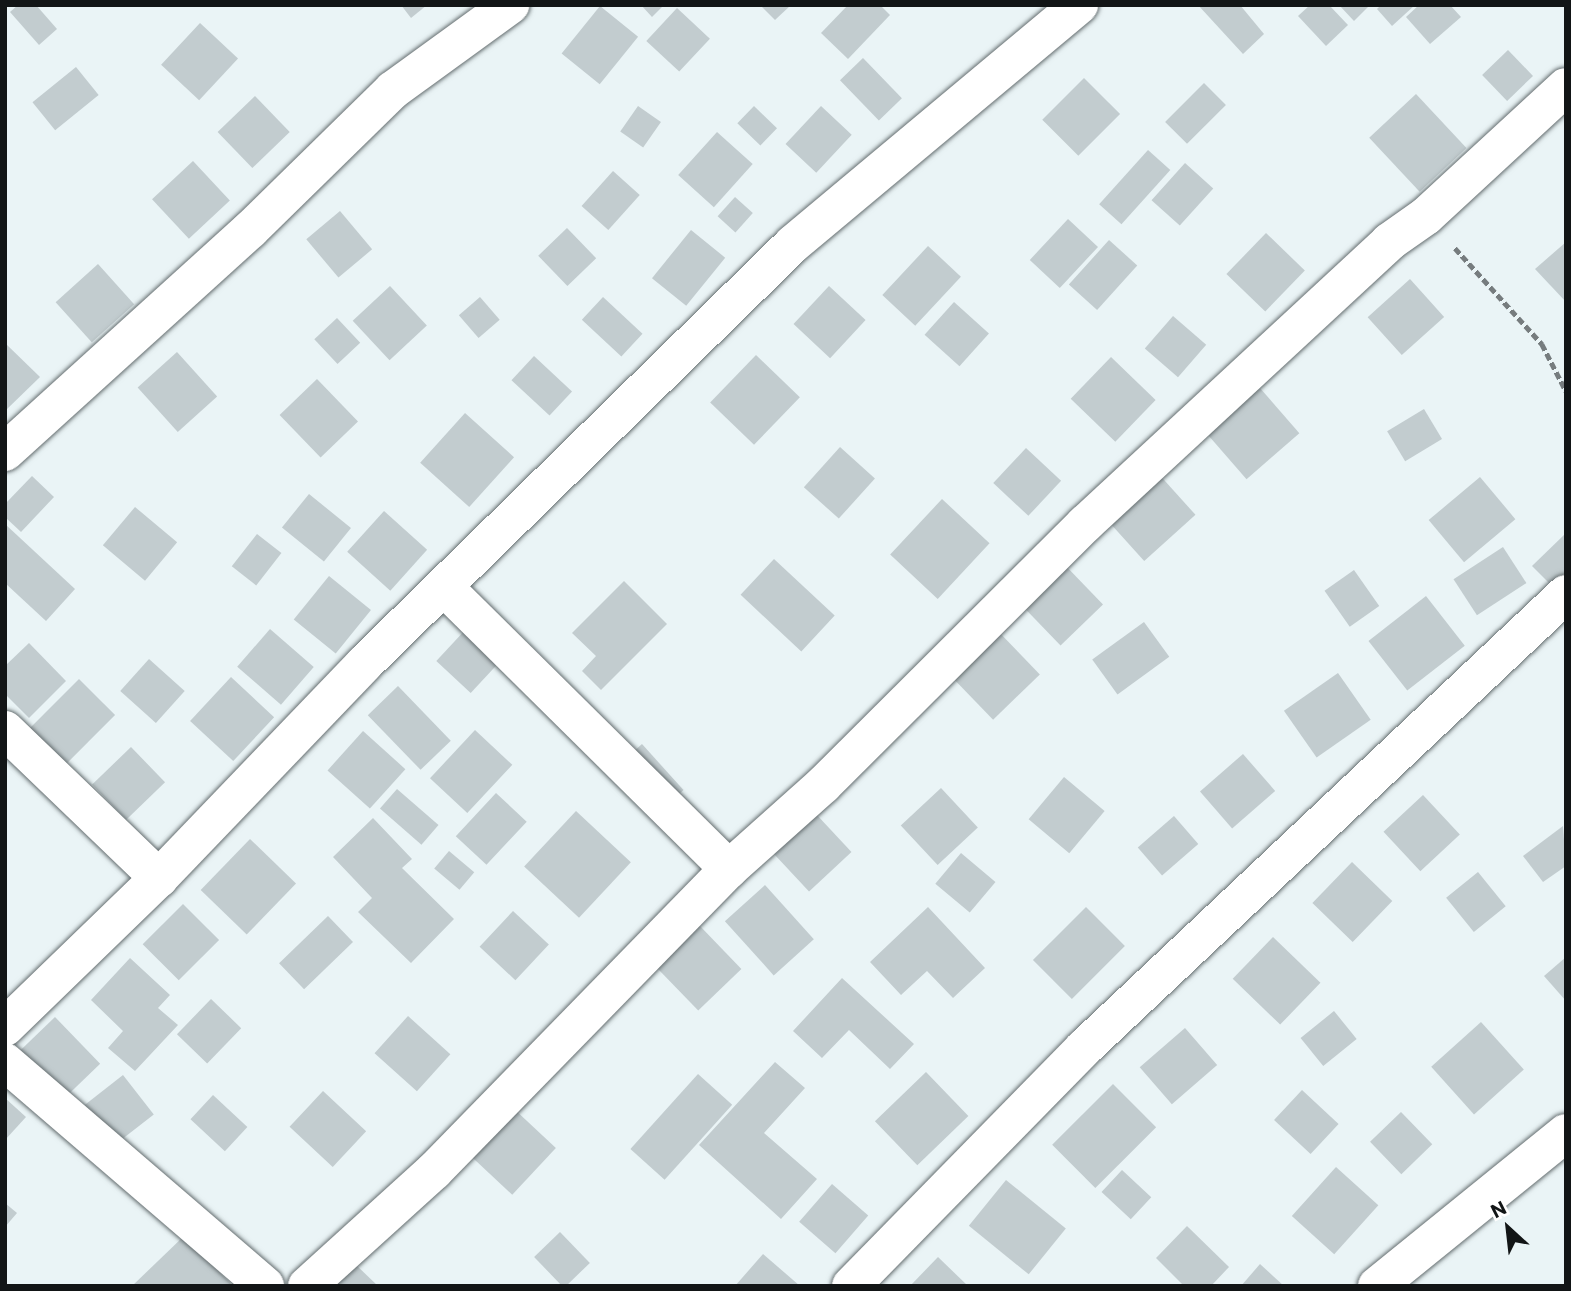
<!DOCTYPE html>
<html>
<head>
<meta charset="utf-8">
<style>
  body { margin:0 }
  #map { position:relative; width:1571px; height:1291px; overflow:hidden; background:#eaf4f6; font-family:Commissioner,sans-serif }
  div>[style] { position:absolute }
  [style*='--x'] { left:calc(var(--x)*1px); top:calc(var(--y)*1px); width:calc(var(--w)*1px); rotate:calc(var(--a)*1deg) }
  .building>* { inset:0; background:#c2cccf; transform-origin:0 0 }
  .path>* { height:4.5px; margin-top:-2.25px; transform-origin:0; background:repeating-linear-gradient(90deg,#767c7e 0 7px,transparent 0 10.5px) }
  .roads { filter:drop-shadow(0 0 2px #646d6f) drop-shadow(0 0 2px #646d6f) }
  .minor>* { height:38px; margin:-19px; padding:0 19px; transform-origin:19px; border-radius:19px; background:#fff }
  span { translate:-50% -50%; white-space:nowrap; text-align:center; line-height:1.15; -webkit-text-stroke:5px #fff; paint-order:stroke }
  .frame { position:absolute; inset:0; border:7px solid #121516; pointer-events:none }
  .north { position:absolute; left:1473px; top:1193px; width:70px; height:70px; -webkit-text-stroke:5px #fff; paint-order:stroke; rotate:333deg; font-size:19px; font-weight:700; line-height:28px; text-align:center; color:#121516 }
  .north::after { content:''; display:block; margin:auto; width:24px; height:32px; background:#121516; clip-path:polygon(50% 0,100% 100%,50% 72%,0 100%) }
</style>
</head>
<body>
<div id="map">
  <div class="building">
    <i style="clip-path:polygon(18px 5px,36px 5px,57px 29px,39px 45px,10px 12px)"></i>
    <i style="clip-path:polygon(401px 5px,427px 5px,411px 18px)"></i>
    <i style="clip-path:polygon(641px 5px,664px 5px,652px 17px)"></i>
    <i style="clip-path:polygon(760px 5px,791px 5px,775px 20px)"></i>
    <i style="clip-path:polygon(848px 5px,880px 5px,890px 15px,848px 59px,821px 33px)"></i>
    <i style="clip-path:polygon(1198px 5px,1240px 5px,1264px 34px,1243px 54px)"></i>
    <i style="clip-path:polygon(1310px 5px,1329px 5px,1348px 25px,1326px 46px,1298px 16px)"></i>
    <i style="clip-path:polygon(1339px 5px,1370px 5px,1354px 21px)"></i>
    <i style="clip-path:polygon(1381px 5px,1415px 5px,1392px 26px,1377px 9px)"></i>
    <i style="clip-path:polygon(1419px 5px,1450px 5px,1461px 17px,1430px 44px,1406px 17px)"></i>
    <i style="left:600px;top:6px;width:49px;height:61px;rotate:39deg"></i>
    <i style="left:677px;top:8px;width:45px;height:45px;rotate:43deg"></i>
    <i style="left:200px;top:23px;width:52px;height:57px;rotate:43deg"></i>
    <i style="left:1508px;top:50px;width:36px;height:36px;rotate:46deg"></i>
    <i style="left:863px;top:58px;width:56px;height:32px;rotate:46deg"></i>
    <i style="left:76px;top:67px;width:36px;height:56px;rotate:51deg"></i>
    <i style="left:1084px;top:78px;width:51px;height:59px;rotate:45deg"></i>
    <i style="left:1204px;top:83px;width:31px;height:55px;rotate:45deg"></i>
    <i style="left:1416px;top:94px;width:74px;height:64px;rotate:47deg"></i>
    <i style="left:255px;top:96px;width:50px;height:52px;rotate:46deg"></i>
    <i style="left:638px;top:106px;width:28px;height:31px;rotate:35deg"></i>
    <i style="left:754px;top:106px;width:32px;height:24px;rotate:44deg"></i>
    <i style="left:821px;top:106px;width:42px;height:52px;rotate:43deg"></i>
    <i style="left:717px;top:132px;width:48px;height:58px;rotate:42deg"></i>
    <i style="left:1148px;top:150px;width:30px;height:73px;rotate:42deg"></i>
    <i style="left:193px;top:161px;width:54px;height:56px;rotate:47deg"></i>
    <i style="left:1185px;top:163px;width:38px;height:50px;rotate:42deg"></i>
    <i style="left:613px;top:171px;width:36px;height:47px;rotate:42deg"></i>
    <i style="left:735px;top:197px;width:24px;height:26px;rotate:42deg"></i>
    <i style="left:340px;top:211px;width:50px;height:44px;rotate:50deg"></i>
    <i style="left:1068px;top:219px;width:41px;height:56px;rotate:43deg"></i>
    <i style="left:567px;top:228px;width:42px;height:40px;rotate:46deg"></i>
    <i style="left:691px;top:230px;width:44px;height:62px;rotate:39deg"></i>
    <i style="left:1266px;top:233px;width:54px;height:57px;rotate:44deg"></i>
    <i style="left:1109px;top:240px;width:38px;height:60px;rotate:42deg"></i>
    <i style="clip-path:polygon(1566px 242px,1566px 302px,1535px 269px)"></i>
    <i style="left:928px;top:246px;width:45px;height:67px;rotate:43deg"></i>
    <i style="left:98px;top:264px;width:54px;height:57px;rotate:48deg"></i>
    <i style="left:1410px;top:279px;width:51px;height:57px;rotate:48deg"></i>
    <i style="left:390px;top:286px;width:54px;height:51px;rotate:47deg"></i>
    <i style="left:829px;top:286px;width:50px;height:52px;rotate:43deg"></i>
    <i style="left:480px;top:297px;width:30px;height:28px;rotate:49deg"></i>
    <i style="left:603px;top:297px;width:54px;height:31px;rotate:43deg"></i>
    <i style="left:954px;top:302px;width:47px;height:44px;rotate:42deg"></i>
    <i style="left:1173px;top:316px;width:44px;height:43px;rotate:41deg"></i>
    <i style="left:337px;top:318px;width:34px;height:31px;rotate:47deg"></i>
    <i style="clip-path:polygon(5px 343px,40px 377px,5px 411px)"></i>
    <i style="left:177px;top:352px;width:60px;height:53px;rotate:48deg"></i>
    <i style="left:756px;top:355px;width:61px;height:66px;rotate:44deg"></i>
    <i style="left:534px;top:356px;width:52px;height:33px;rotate:43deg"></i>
    <i style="left:1111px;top:357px;width:62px;height:58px;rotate:44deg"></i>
    <i style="left:317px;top:379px;width:59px;height:52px;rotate:46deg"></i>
    <i style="left:1260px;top:388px;width:60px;height:70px;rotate:49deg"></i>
    <i style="left:1424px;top:409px;width:35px;height:43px;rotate:59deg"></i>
    <i style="left:465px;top:413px;width:66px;height:67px;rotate:42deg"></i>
    <i style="left:840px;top:447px;width:47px;height:54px;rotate:42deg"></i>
    <i style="left:1026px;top:448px;width:48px;height:48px;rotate:43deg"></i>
    <i style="left:1156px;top:471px;width:59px;height:69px;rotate:48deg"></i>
    <i style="clip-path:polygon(32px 476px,54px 497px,21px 532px,5px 517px,5px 504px)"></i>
    <i style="left:1480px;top:477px;width:55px;height:67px;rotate:50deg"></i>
    <i style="left:309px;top:494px;width:54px;height:43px;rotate:39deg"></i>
    <i style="left:942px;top:499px;width:65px;height:76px;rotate:43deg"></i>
    <i style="left:135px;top:507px;width:55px;height:50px;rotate:40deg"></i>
    <i style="left:384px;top:511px;width:58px;height:55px;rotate:42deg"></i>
    <i style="clip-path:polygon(5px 524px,75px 589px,46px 621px,5px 583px)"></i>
    <i style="clip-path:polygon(1566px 533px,1566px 575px,1553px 587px,1532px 566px)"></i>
    <i style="left:257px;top:534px;width:31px;height:41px;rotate:38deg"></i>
    <i style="left:1503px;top:547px;width:43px;height:59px;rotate:57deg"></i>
    <i style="left:774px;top:559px;width:83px;height:49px;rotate:43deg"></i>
    <i style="left:1062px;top:562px;width:59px;height:59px;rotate:46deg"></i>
    <i style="left:1354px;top:570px;width:44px;height:36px;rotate:55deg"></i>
    <i style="left:329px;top:576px;width:54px;height:56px;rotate:39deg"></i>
    <i style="clip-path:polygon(624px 581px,667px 624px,601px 690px,582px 671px,596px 656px,572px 633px)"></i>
    <i style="left:1426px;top:596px;width:63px;height:73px;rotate:52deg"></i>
    <i style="left:1144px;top:622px;width:43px;height:64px;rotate:54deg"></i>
    <i style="left:994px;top:627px;width:66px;height:65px;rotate:46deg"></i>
    <i style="left:467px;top:628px;width:47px;height:45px;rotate:43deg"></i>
    <i style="left:270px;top:629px;width:58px;height:50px;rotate:41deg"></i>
    <i style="clip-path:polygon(29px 643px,66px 681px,29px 718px,5px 694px,5px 666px)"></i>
    <i style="left:149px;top:659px;width:48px;height:43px;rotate:42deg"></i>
    <i style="left:1338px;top:673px;width:57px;height:66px;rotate:55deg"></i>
    <i style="left:231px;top:677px;width:59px;height:60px;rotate:43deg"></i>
    <i style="left:79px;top:679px;width:51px;height:77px;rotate:45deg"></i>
    <i style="left:398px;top:686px;width:76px;height:42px;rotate:46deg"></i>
    <i style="left:475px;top:730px;width:51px;height:66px;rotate:43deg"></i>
    <i style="left:363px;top:731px;width:57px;height:53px;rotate:42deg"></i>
    <i style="left:642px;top:744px;width:62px;height:43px;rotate:48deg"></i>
    <i style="left:131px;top:747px;width:49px;height:54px;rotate:46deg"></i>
    <i style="left:1243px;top:754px;width:49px;height:57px;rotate:49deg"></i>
    <i style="left:1064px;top:777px;width:53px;height:55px;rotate:40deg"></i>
    <i style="left:941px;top:788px;width:54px;height:55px;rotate:47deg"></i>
    <i style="left:397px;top:789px;width:55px;height:26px;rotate:41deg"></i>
    <i style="left:496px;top:793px;width:42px;height:59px;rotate:43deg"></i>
    <i style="left:1423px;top:795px;width:54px;height:54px;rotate:47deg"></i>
    <i style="left:576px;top:811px;width:75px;height:76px;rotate:43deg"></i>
    <i style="left:816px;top:814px;width:52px;height:58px;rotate:47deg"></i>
    <i style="left:1174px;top:816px;width:37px;height:48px;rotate:49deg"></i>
    <i style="clip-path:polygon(373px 818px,412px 859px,402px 868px,454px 919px,411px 963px,358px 912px,372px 898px,333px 857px)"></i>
    <i style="clip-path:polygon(1563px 826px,1566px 866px,1543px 882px,1523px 856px)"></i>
    <i style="left:250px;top:839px;width:64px;height:71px;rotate:44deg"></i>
    <i style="left:449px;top:851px;width:33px;height:23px;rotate:40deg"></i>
    <i style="left:961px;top:853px;width:45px;height:40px;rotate:40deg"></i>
    <i style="left:1352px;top:862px;width:56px;height:57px;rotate:44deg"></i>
    <i style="left:1478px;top:872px;width:44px;height:41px;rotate:51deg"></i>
    <i style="left:765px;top:885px;width:73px;height:54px;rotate:48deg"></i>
    <i style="left:183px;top:904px;width:51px;height:57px;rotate:45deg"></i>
    <i style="clip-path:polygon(928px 907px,985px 968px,953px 998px,927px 971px,901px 995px,870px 962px)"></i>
    <i style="left:1086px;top:907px;width:55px;height:75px;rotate:45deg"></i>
    <i style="left:513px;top:911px;width:49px;height:49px;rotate:43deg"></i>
    <i style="left:328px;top:916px;width:36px;height:68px;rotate:46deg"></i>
    <i style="left:699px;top:925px;width:61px;height:60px;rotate:46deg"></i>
    <i style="left:1273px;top:937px;width:66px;height:58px;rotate:44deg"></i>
    <i style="clip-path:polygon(1566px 957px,1566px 1001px,1544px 976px)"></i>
    <i style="clip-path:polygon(130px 958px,170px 995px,158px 1008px,178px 1025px,135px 1071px,108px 1048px,123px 1031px,91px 1000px)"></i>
    <i style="clip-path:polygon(842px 978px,914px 1044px,890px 1069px,849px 1030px,822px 1058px,793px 1031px)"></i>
    <i style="left:211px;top:999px;width:42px;height:49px;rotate:44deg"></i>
    <i style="left:1334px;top:1011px;width:36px;height:43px;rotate:51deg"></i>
    <i style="left:408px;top:1016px;width:57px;height:50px;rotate:42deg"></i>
    <i style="left:55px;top:1017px;width:65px;height:57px;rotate:46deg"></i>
    <i style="left:1481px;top:1022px;width:64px;height:67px;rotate:48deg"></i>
    <i style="left:1185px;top:1028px;width:49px;height:60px;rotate:49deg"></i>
    <i style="clip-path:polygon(775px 1062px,805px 1088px,764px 1133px,817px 1179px,781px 1219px,699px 1145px)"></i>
    <i style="left:926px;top:1072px;width:61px;height:71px;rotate:46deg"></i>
    <i style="left:698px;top:1074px;width:46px;height:101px;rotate:42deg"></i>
    <i style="left:123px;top:1075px;width:50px;height:49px;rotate:52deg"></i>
    <i style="left:1113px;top:1084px;width:61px;height:86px;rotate:45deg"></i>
    <i style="left:1302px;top:1090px;width:50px;height:41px;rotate:43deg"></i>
    <i style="left:323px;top:1091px;width:59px;height:49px;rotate:43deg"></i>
    <i style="left:213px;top:1095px;width:47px;height:33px;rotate:43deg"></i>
    <i style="clip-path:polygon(5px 1098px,26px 1117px,5px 1140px)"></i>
    <i style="left:512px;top:1107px;width:60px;height:64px;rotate:43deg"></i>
    <i style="left:1401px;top:1112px;width:45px;height:43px;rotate:46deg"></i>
    <i style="left:1336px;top:1167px;width:57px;height:66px;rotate:42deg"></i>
    <i style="left:1122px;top:1170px;width:40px;height:30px;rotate:43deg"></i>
    <i style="left:1006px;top:1180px;width:77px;height:59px;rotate:39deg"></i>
    <i style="left:832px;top:1184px;width:48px;height:50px;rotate:41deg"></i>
    <i style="clip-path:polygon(5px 1203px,17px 1213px,5px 1227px)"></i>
    <i style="clip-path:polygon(1187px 1226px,1229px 1267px,1211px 1286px,1184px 1286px,1156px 1258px)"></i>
    <i style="left:560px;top:1232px;width:43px;height:36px;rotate:46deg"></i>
    <i style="clip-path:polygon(184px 1236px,233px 1286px,132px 1286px)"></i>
    <i style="clip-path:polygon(763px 1254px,800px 1286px,735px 1286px)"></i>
    <i style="clip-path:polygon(938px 1257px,968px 1286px,910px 1286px)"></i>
    <i style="clip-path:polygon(354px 1263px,378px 1286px,333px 1286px)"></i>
    <i style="clip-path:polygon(1260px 1264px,1284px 1286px,1241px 1286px)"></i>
  </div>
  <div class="path">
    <i style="--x:1455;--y:248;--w:130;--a:47.8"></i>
    <i style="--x:1542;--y:344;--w:53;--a:62.9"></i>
  </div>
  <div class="roads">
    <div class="minor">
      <i style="--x:5;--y:452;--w:331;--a:-42.2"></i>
      <i style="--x:250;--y:230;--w:200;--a:-44.4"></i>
      <i style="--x:393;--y:90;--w:145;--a:-36"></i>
      <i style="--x:444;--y:587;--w:401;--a:44.7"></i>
      <i style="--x:5;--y:730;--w:214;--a:43.9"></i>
      <i style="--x:5;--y:1027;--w:214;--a:-44.1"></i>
      <i style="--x:159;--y:878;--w:296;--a:-46.2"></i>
      <i style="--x:364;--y:664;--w:600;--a:-44.39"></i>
      <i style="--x:793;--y:244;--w:373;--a:-39.9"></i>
      <i style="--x:5;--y:1062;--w:343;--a:40.7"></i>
      <i style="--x:307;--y:1286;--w:171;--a:-42.2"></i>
      <i style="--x:434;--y:1171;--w:422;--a:-45.7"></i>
      <i style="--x:729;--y:869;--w:126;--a:-41.8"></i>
      <i style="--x:823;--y:785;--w:370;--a:-44.9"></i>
      <i style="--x:1085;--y:524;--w:415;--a:-42.8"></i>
      <i style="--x:1389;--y:242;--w:45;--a:-35.1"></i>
      <i style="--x:1426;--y:216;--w:190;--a:-42.7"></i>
      <i style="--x:851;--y:1286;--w:333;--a:-45.6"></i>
      <i style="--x:1084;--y:1048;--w:662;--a:-43.29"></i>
      <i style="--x:1377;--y:1286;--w:243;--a:-39"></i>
    </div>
  </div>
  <div class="frame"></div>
  <div class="north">N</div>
</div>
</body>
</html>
